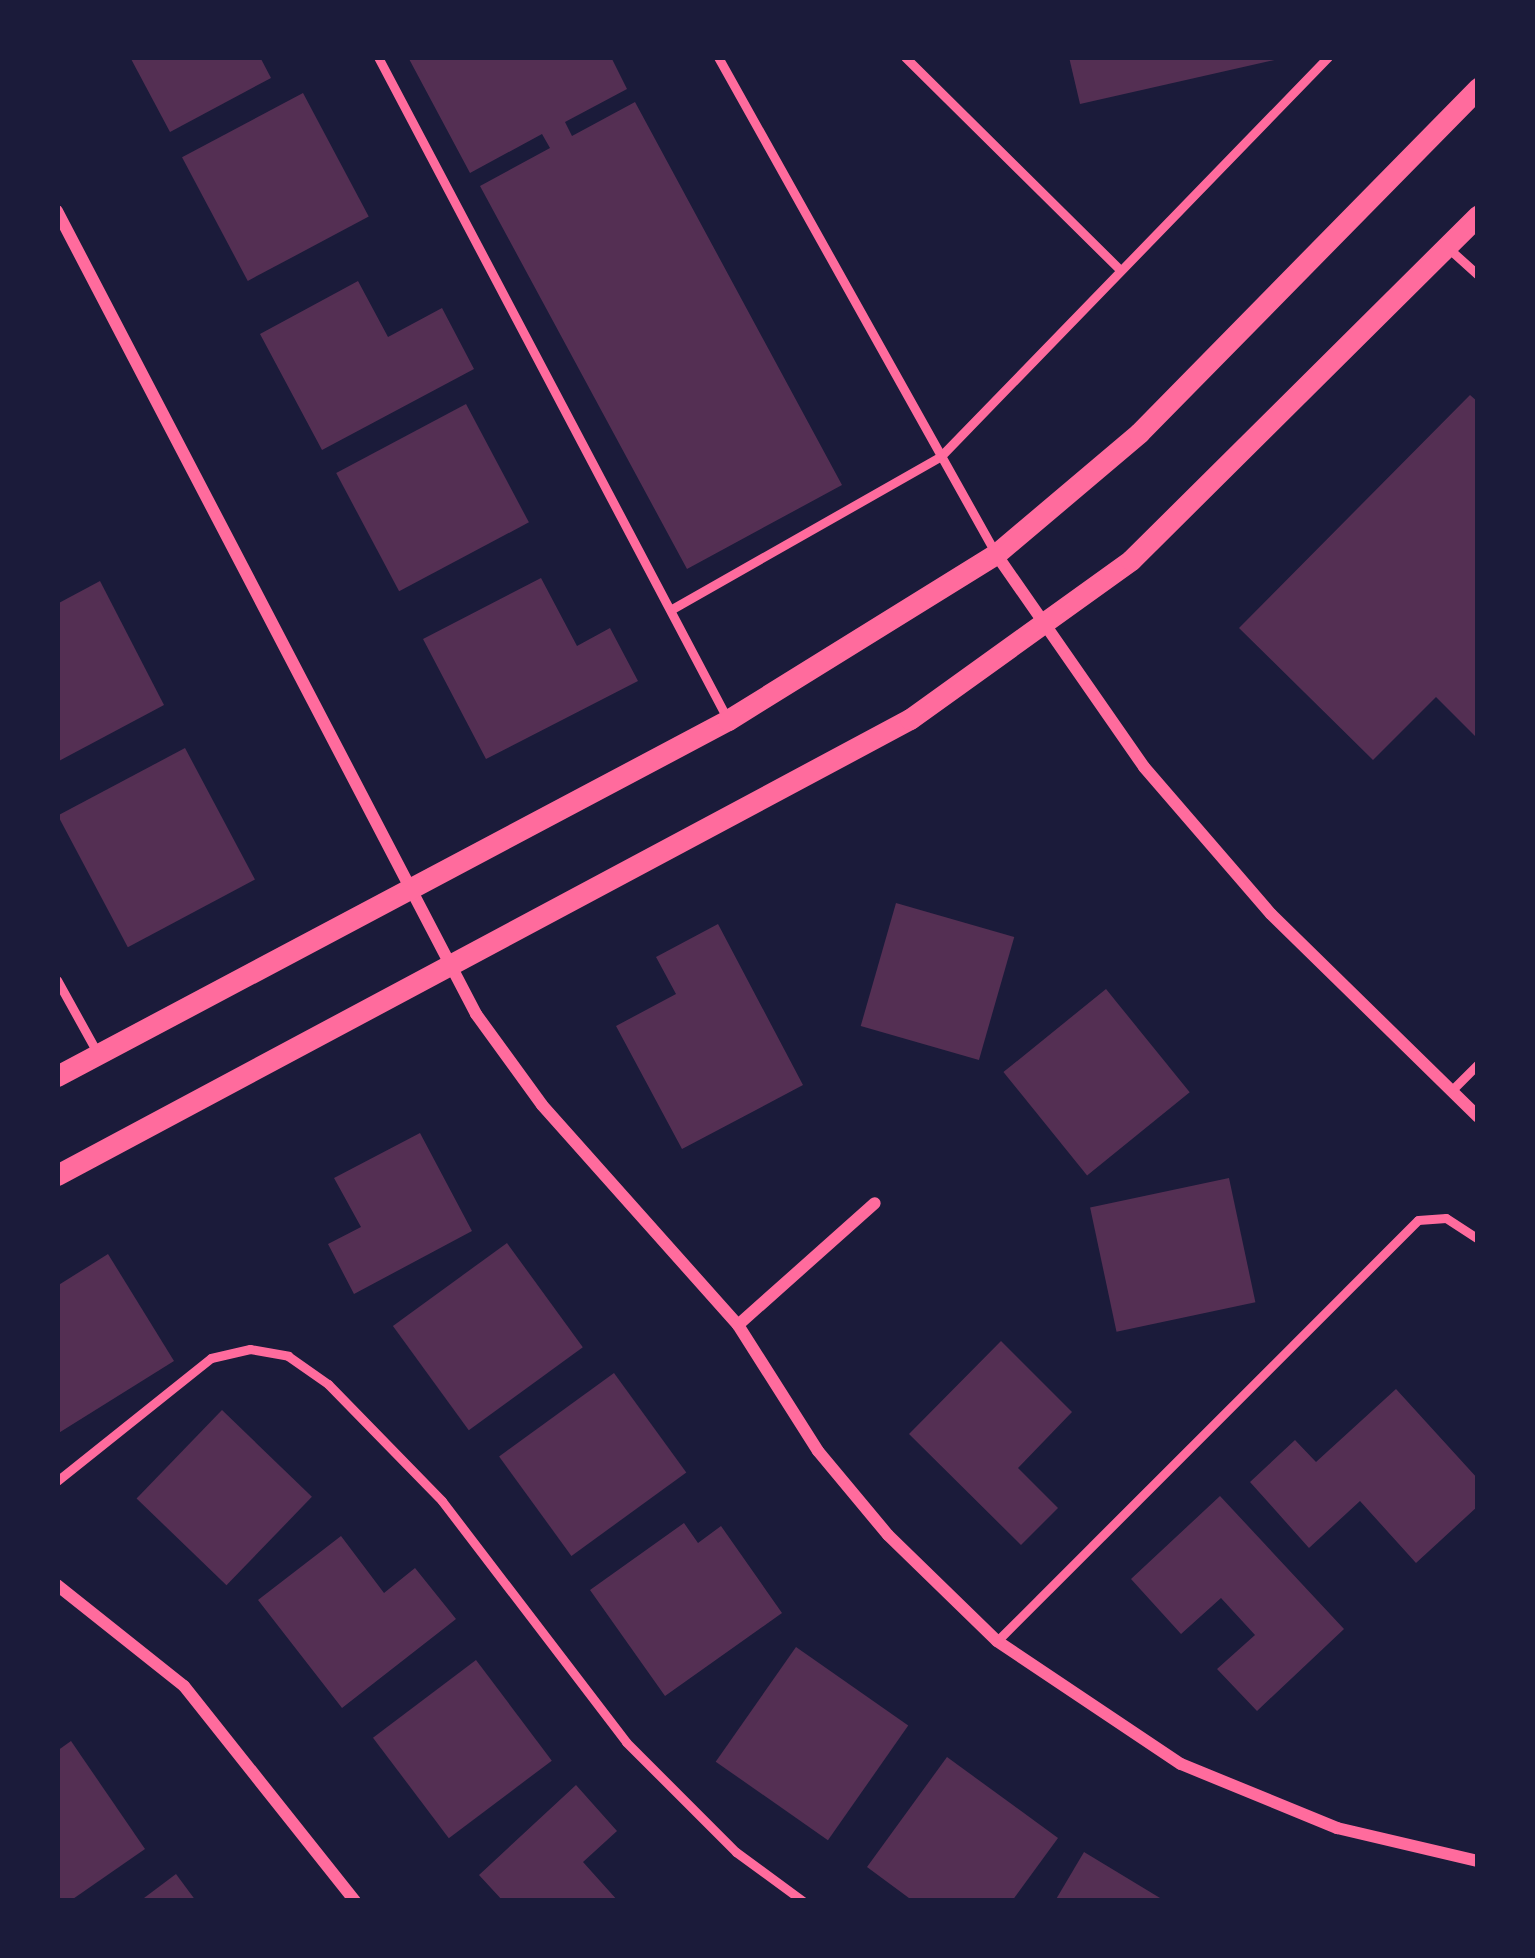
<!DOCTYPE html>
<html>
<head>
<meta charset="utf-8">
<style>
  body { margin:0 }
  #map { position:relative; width:1535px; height:1958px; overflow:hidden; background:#1b1b3a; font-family:"Noto Serif",serif }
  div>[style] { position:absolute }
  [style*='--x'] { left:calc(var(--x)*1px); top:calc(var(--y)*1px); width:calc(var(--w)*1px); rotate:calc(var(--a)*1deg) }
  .building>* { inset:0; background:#542f53; transform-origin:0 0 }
  .service>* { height:9px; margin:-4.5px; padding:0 4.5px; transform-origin:4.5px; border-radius:4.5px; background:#ff6b9d }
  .minor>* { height:12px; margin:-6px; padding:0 6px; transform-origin:6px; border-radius:6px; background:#ff6b9d }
  .tertiary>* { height:21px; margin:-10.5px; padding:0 10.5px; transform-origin:10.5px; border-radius:10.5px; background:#ff6b9d }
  span { translate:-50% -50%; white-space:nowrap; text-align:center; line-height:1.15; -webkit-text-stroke:10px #1b1b3a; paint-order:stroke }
  .frame { position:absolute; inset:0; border:60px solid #1b1b3a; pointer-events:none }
</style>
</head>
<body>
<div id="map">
  <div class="building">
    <i style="clip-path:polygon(130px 57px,260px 57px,271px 78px,170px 132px)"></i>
    <i style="clip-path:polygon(408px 57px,611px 57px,627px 89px,565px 122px,572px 136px,635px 102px,842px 485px,687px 569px,480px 186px,550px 148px,542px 134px,470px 173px)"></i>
    <i style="clip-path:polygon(1069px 57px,1279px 57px,1279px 59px,1080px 104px)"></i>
    <i style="left:303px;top:93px;width:140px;height:137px;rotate:62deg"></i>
    <i style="clip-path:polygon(358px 281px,388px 337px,442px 308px,474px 369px,322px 450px,260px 334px)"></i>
    <i style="clip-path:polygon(1470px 395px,1478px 402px,1478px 739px,1436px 697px,1373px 760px,1239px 628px)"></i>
    <i style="left:466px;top:404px;width:134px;height:147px;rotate:62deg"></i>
    <i style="clip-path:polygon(541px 578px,577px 646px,610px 628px,638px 681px,486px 759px,423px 639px)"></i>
    <i style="clip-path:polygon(100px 581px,164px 705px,57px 762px,57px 604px)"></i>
    <i style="left:185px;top:748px;width:149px;height:144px;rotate:62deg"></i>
    <i style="left:896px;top:903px;width:123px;height:128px;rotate:16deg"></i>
    <i style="clip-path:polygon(718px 924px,803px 1085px,682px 1149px,616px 1026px,676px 994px,656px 957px)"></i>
    <i style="left:1106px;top:989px;width:133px;height:132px;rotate:51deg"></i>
    <i style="clip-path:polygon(420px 1133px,472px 1231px,354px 1294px,328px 1244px,361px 1227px,334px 1178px)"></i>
    <i style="left:1229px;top:1178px;width:127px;height:142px;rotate:78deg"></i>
    <i style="left:507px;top:1243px;width:129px;height:141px;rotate:54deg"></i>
    <i style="clip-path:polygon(108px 1254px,174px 1361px,57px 1434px,57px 1286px)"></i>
    <i style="clip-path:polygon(1001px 1341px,1072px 1412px,1018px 1468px,1058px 1508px,1021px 1545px,909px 1434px)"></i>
    <i style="left:614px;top:1373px;width:123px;height:142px;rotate:54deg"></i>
    <i style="clip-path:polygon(1396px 1389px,1478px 1479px,1478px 1506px,1416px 1563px,1360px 1501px,1309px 1548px,1250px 1482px,1295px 1440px,1316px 1462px)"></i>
    <i style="left:222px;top:1410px;width:125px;height:123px;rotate:44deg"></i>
    <i style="clip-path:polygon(1220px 1496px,1344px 1629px,1257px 1711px,1217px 1669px,1255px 1635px,1221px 1598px,1181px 1634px,1131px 1579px)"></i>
    <i style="clip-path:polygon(684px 1523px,698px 1543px,721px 1526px,782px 1613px,665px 1696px,590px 1590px)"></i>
    <i style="clip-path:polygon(341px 1536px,384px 1593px,415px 1568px,456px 1619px,342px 1708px,258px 1600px)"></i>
    <i style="left:796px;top:1647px;width:137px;height:140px;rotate:35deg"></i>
    <i style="left:476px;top:1660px;width:126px;height:129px;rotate:53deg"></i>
    <i style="clip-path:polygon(71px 1741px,145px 1849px,70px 1901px,57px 1901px,57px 1751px)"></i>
    <i style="clip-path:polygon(947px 1757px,1058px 1838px,1012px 1901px,913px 1901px,867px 1867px)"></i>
    <i style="clip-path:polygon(576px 1785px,617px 1831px,583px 1862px,618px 1901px,503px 1901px,479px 1875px)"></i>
    <i style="clip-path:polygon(1084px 1852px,1165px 1901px,1055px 1901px)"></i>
    <i style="clip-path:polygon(176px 1874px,196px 1901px,140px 1901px)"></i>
  </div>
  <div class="service">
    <i style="--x:378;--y:57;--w:750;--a:62.17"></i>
    <i style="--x:718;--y:57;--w:569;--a:60.78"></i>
    <i style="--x:905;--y:57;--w:303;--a:44.7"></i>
    <i style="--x:1447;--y:247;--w:42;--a:42.1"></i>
    <i style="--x:672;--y:609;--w:309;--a:-29.6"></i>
    <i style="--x:941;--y:456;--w:556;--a:-45.87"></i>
    <i style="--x:57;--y:980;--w:85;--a:61"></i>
    <i style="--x:1451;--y:1091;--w:38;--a:-45"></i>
    <i style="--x:57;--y:1481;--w:197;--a:-38.6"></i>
    <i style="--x:211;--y:1358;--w:40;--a:-13"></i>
    <i style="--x:250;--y:1349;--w:39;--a:10"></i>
    <i style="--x:288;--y:1356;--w:49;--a:35"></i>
    <i style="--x:328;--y:1384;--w:163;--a:45.7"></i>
    <i style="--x:442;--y:1501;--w:303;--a:52.6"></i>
    <i style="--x:626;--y:1742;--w:156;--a:45"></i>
    <i style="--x:736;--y:1852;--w:83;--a:36.2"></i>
    <i style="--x:997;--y:1641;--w:595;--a:-45"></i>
    <i style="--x:1418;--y:1220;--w:28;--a:-4"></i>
    <i style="--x:1446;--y:1218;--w:38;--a:33"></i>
  </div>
  <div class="minor">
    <i style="--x:57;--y:211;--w:906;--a:62.44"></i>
    <i style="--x:476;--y:1014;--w:112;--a:54"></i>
    <i style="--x:542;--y:1105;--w:295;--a:48.3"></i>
    <i style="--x:738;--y:1325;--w:149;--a:57.6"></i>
    <i style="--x:818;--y:1451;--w:109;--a:50.2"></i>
    <i style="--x:888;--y:1535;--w:152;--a:44.2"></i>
    <i style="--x:997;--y:1641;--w:221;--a:33.8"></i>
    <i style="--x:1181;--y:1764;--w:169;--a:22.3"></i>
    <i style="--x:1337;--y:1828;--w:145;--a:13.2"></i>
    <i style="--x:996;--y:554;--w:259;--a:55.2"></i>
    <i style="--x:1144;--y:767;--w:194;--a:49.2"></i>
    <i style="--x:1271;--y:914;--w:290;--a:44.4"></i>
    <i style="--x:738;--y:1325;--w:183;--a:-41.7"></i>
    <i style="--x:57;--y:1585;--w:162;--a:38.5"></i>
    <i style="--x:184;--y:1686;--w:275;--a:51.5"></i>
  </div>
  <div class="tertiary">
    <i style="--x:57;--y:1076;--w:760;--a:-27.95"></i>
    <i style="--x:728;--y:720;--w:315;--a:-31.8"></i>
    <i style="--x:996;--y:554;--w:187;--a:-40.2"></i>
    <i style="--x:1139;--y:433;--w:484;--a:-45.5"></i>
    <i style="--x:57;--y:1175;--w:967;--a:-28.13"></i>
    <i style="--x:910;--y:719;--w:272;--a:-35.7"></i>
    <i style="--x:1131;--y:560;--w:489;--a:-44.8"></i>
  </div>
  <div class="frame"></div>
</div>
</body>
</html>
